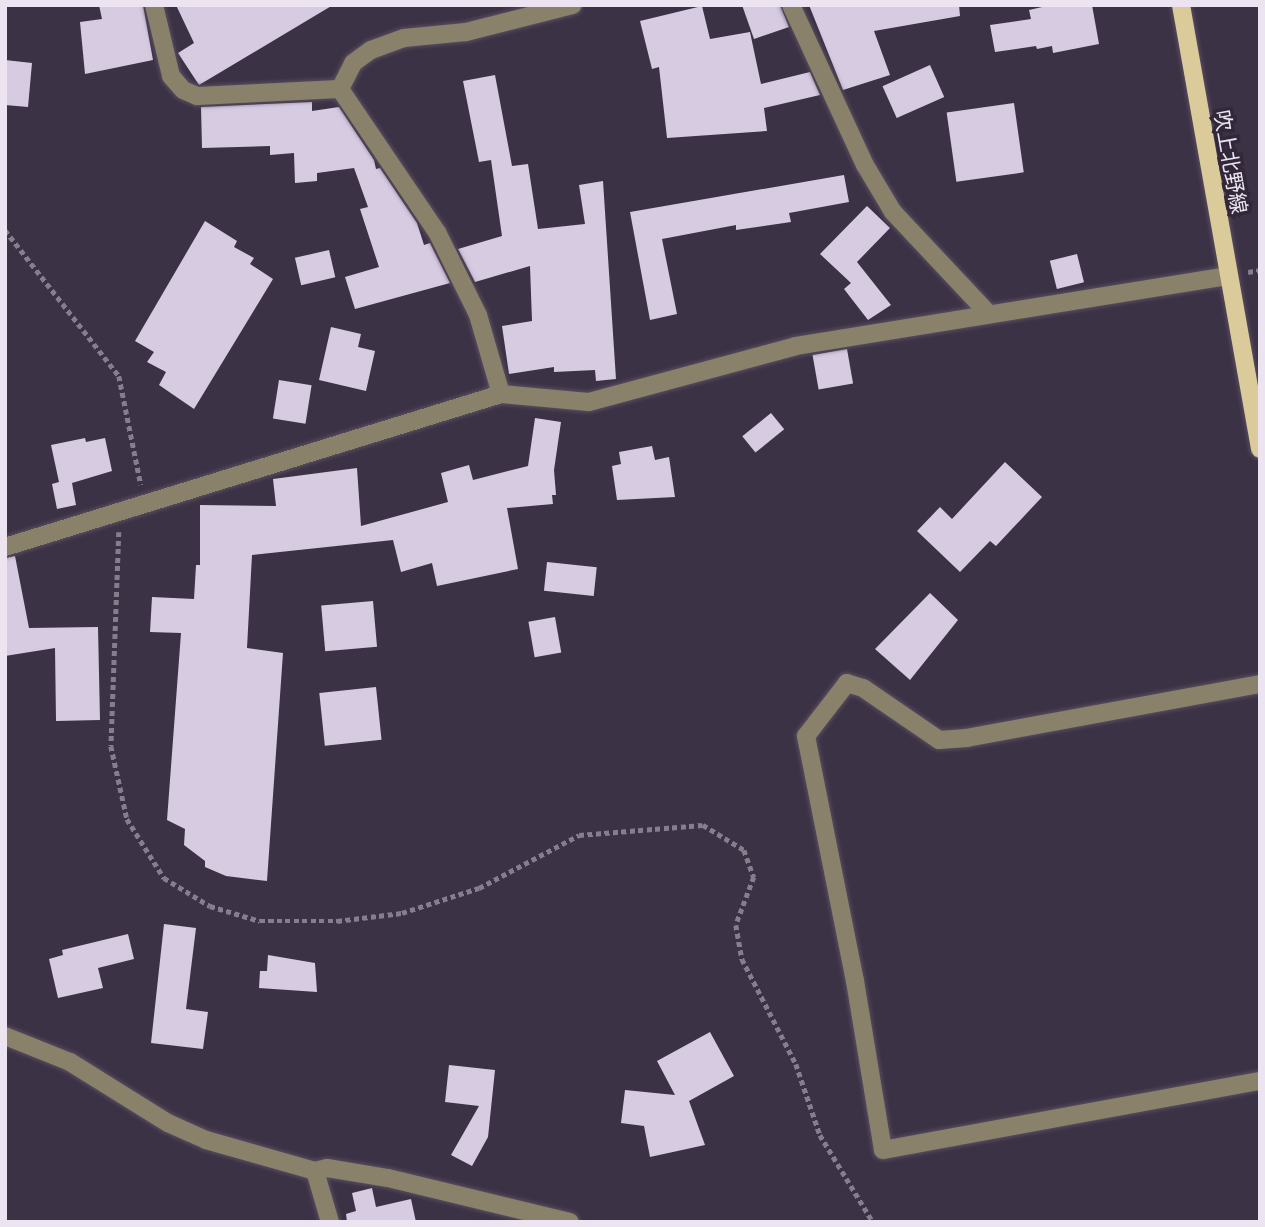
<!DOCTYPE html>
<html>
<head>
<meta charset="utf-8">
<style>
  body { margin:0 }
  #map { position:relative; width:1265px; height:1227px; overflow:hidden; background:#3c3245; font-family:"Crimson Pro","Noto Sans JP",serif }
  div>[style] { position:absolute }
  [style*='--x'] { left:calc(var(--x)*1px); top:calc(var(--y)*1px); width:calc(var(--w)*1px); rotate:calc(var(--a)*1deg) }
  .building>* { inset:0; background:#d7cbe2; transform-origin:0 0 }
  .path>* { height:4.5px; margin-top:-2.25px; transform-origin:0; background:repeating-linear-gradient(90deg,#867d8d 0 5px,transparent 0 8.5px) }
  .roads { filter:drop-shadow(0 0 2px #584f61) drop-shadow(0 0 2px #584f61) }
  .minor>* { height:18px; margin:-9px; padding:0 9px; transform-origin:9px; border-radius:9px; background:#89816a }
  .major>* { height:18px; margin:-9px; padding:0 9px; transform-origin:9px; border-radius:9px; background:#dbca9a }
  span { translate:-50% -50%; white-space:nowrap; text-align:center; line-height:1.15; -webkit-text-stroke:7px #32283a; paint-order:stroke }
  .street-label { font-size:21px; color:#ece5f1 }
  .frame { position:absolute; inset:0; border:7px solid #ece5f1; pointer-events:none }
</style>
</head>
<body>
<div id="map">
  <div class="building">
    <i style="clip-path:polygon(99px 5px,143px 5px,153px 60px,85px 74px,80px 22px,102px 19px)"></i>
    <i style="clip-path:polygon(176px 5px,333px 5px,199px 85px,178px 53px,194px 43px)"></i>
    <i style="clip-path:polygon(742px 5px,780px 5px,789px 27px,754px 39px)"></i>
    <i style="clip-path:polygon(809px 5px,959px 5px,960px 16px,874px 31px,890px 75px,843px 90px)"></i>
    <i style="clip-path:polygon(1051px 5px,1092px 5px,1099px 44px,1053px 53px,1052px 46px,1037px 49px,1036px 46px,995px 52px,990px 25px,1031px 19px,1029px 10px)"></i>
    <i style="clip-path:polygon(702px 6px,710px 39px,750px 32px,761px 84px,810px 72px,820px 95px,764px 108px,767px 131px,667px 138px,659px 67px,652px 69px,640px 21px)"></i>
    <i style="clip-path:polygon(5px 60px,32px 63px,28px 107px,5px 105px)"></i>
    <i style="left:930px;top:65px;width:35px;height:52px;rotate:66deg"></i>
    <i style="clip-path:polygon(495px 75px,512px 166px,528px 164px,538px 229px,585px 224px,579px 185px,603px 181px,616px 379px,596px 381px,595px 370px,554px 372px,554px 367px,509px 374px,502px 326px,532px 321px,530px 266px,475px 282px,458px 249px,502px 236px,491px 160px,479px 162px,463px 81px)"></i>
    <i style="clip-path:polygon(312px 102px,312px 111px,339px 107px,374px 160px,376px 169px,380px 168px,417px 223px,424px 245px,430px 243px,450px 283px,355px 309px,345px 277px,379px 267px,360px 209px,368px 207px,354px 168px,317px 173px,317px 181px,295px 183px,294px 153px,270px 155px,270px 146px,202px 148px,201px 107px)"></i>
    <i style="left:1014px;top:103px;width:70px;height:68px;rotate:82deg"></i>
    <i style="clip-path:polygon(844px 175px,849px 202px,789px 213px,791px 222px,736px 230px,736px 225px,662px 239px,677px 314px,650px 320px,630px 212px)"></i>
    <i style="clip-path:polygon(867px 206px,890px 228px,857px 262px,891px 305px,868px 320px,844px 289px,851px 283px,820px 254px)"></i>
    <i style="clip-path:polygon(205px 221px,237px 241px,234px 247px,254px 258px,250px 264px,273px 279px,194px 409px,159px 385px,166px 372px,147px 362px,154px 352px,135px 341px)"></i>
    <i style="left:329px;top:250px;width:28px;height:35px;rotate:77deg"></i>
    <i style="left:1077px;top:254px;width:29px;height:28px;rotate:76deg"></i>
    <i style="clip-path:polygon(331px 327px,361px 334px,358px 347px,375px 351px,366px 391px,319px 380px)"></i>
    <i style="left:847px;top:349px;width:35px;height:35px;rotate:80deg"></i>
    <i style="left:279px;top:380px;width:33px;height:39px;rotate:9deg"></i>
    <i style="left:771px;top:413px;width:21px;height:37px;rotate:51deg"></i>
    <i style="clip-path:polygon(535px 418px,561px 422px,554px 470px,556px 495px,552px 495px,553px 504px,507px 508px,518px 569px,437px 586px,432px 563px,401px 572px,393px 540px,252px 555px,247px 648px,283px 653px,267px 881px,226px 876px,205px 867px,205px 861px,184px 845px,185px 829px,167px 820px,181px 633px,150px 632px,152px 597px,194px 599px,196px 565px,200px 565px,200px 505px,276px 506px,273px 479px,357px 468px,361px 526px,448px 502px,441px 473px,469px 465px,473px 480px,528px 466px)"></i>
    <i style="clip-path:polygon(85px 438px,86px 442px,105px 438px,112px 471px,72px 483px,76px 505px,57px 509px,52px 484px,59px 482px,51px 445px)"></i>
    <i style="clip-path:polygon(652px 446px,655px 460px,669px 457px,675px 497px,617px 500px,612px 466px,621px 464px,619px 452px)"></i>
    <i style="clip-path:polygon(1005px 462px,1042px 497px,996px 546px,990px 541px,960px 572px,917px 531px,940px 507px,952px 519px)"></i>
    <i style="clip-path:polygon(15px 556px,29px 628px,98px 627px,100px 720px,56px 721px,55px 648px,5px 656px,5px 558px)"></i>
    <i style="left:547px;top:562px;width:50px;height:29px;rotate:6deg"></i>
    <i style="clip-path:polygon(930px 593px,958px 620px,910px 680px,875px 649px)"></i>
    <i style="left:373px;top:601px;width:46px;height:52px;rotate:85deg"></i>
    <i style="left:555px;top:617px;width:36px;height:27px;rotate:80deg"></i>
    <i style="left:376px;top:687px;width:53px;height:57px;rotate:84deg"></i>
    <i style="clip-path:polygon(164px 924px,196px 928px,186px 1009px,208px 1012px,203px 1049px,151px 1043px)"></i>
    <i style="clip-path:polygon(128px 934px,134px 959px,98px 968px,103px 988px,58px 998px,49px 959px,63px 955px,62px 950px)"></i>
    <i style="clip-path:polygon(268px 955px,315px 963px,317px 992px,259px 988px,260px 971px,267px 971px)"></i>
    <i style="clip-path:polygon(710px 1032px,734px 1076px,689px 1101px,705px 1145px,650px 1157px,644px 1126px,621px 1123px,625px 1090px,675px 1095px,657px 1061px)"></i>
    <i style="clip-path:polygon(449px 1065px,495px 1070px,488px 1137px,472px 1166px,451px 1155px,479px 1106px,445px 1102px)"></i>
    <i style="clip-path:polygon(372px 1188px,376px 1207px,411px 1199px,416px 1222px,347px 1222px,346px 1214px,356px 1211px,352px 1193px)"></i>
  </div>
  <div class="path">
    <i style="--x:5;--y:230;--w:185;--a:52"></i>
    <i style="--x:119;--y:376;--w:111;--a:78.6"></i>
    <i style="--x:1248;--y:272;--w:12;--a:-9"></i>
    <i style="--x:119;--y:532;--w:214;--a:92.1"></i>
    <i style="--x:111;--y:746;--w:75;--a:77.6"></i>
    <i style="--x:127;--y:819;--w:70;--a:57.9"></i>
    <i style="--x:164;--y:878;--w:54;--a:31.3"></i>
    <i style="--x:210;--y:906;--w:52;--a:16.7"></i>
    <i style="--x:260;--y:921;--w:77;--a:0"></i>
    <i style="--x:337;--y:921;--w:65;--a:-7"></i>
    <i style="--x:402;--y:913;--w:81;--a:-18"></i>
    <i style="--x:479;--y:888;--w:113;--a:-27.9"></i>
    <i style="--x:579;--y:835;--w:124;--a:-4.6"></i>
    <i style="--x:703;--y:825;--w:48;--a:31.4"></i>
    <i style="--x:744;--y:850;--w:29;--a:70"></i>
    <i style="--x:754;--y:877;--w:51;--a:110.6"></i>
    <i style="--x:736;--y:925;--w:35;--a:80"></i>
    <i style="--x:742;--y:959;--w:118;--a:62.8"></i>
    <i style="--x:796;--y:1064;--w:75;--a:71.3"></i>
    <i style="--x:820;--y:1135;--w:102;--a:58.7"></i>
  </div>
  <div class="roads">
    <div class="minor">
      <i style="--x:154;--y:5;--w:73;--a:76.5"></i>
      <i style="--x:171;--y:76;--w:18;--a:49"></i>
      <i style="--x:183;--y:90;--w:15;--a:23"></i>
      <i style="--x:197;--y:96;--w:143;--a:-2.8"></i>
      <i style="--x:791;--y:5;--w:176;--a:65.2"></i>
      <i style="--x:865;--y:165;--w:55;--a:59.2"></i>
      <i style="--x:893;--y:212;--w:139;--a:46.8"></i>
      <i style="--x:340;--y:89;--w:173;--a:55.9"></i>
      <i style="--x:437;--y:232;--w:93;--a:63.7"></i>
      <i style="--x:478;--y:315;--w:82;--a:73.8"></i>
      <i style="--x:340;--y:89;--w:29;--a:-63"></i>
      <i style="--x:353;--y:63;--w:22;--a:-36"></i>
      <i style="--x:371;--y:50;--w:35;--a:-20"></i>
      <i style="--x:404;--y:38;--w:62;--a:-5.5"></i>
      <i style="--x:466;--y:32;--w:110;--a:-14.2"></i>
      <i style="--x:5;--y:547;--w:519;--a:-17.14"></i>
      <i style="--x:501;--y:394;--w:88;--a:5.2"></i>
      <i style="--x:589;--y:402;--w:214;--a:-15.1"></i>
      <i style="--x:796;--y:346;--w:437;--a:-9.2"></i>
      <i style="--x:1260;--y:684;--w:298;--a:169.6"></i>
      <i style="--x:967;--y:738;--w:28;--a:176"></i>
      <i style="--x:939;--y:740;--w:92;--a:-145.6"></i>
      <i style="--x:863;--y:688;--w:17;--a:-163"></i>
      <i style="--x:847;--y:683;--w:67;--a:127.7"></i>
      <i style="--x:806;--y:736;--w:250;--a:78.7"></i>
      <i style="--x:855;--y:981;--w:171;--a:80.6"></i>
      <i style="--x:883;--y:1150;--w:383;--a:-10.4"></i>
      <i style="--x:5;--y:1036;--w:70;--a:21.8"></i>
      <i style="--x:70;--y:1062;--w:115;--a:31.9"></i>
      <i style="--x:168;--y:1123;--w:42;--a:24.1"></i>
      <i style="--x:206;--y:1140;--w:113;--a:15.9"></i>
      <i style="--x:315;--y:1171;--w:12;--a:-14"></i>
      <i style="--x:327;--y:1168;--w:62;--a:9.3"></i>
      <i style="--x:388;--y:1178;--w:187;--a:13.6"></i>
      <i style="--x:315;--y:1171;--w:53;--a:73.6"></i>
    </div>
    <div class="major">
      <i style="--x:1181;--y:5;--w:451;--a:79.9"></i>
    </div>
  </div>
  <div class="street-label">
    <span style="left:1230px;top:162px;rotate:80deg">吹上北野線</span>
  </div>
  <div class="frame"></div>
</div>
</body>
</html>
